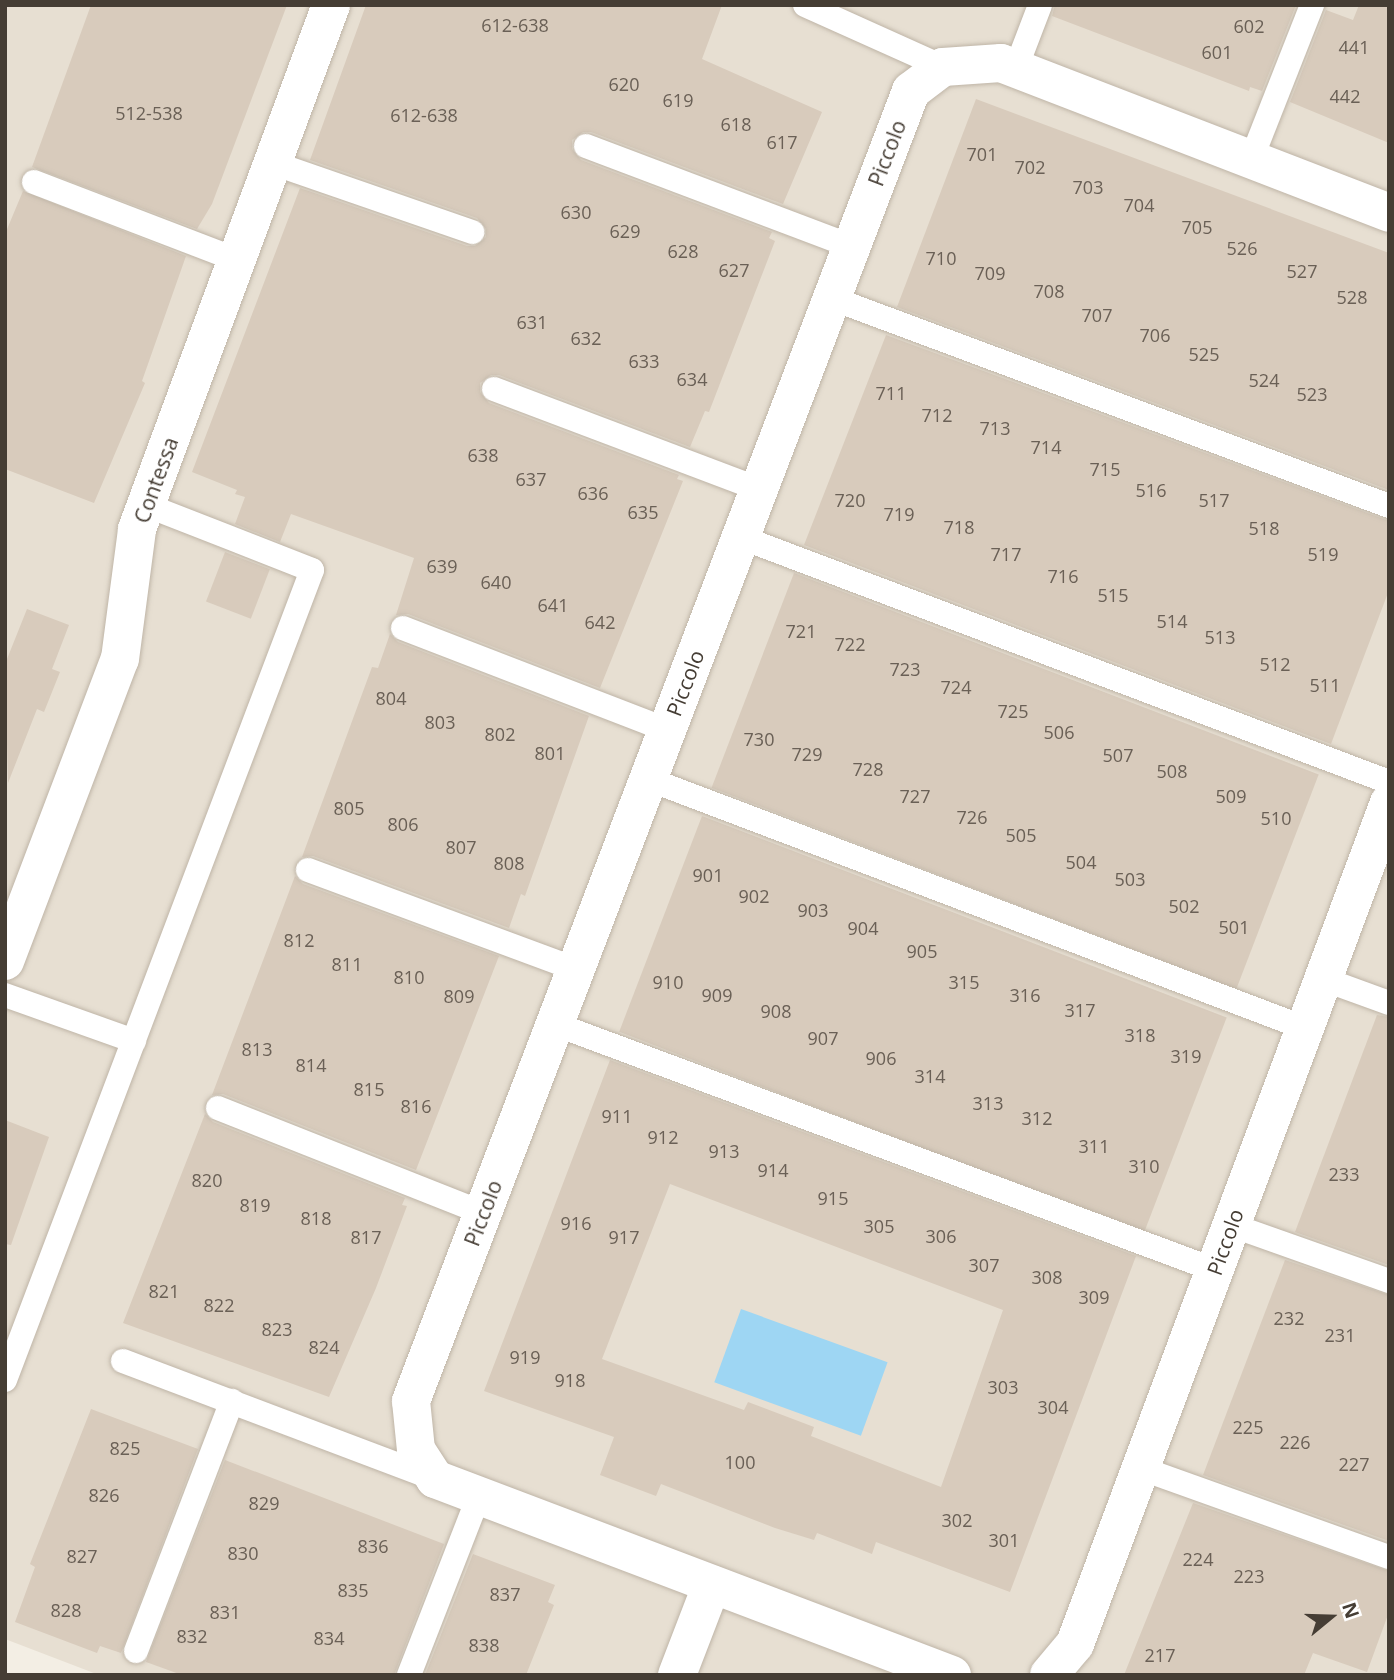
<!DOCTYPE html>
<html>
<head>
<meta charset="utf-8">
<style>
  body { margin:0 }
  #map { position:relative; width:1394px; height:1680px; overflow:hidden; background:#f3eee4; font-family:"Open Sans",sans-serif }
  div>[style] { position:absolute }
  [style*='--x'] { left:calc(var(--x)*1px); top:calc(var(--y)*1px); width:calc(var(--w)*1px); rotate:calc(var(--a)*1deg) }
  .residential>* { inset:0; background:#e7dfd2 }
  .water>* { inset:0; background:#9ed6f3; transform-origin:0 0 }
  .building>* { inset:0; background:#d8cbbc; transform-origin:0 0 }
  .roads { filter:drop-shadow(0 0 2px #bfb5a7) drop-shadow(0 0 2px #bfb5a7) }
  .lane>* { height:24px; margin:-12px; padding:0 12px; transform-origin:12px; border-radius:12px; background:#fff }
  .street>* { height:38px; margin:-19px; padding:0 19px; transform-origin:19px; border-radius:19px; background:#fff }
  span { translate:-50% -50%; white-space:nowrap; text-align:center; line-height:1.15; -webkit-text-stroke:5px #fff; paint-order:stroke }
  .number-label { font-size:18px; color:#6a6056 }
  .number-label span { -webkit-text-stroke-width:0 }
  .street-label { font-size:21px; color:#453d34 }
  .frame { position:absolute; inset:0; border:7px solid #453d34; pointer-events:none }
  .north { position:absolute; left:1296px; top:1582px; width:70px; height:70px; -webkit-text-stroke:5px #fff; paint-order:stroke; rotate:71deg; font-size:19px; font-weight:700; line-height:28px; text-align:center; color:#453d34 }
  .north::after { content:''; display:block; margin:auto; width:24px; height:32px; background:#453d34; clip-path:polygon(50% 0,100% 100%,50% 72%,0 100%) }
</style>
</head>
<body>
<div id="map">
  <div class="residential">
    <i style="clip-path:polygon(5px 5px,1389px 5px,1389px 1675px,99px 1675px,5px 1639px)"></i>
  </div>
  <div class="water">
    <i style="left:741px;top:1309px;width:156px;height:78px;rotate:20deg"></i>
  </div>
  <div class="building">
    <i style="clip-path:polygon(91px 5px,287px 5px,212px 204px,197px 229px,32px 167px)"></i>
    <i style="clip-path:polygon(366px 5px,722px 5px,702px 59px,822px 112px,783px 204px,591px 132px,583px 132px,572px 140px,572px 149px,581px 160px,772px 232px,769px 238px,775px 241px,709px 412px,705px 411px,690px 447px,499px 375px,491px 375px,480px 383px,480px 392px,489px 403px,679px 475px,677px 479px,683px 481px,600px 688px,408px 614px,396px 615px,414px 558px,291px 514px,280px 542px,235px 524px,245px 497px,235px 494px,237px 490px,192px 472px,300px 188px,467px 246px,475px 246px,486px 237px,486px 229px,477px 218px,310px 160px)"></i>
    <i style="clip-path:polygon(1055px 5px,1296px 5px,1262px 91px,1250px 87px,1249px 91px,1052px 16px)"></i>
    <i style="clip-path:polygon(1359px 5px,1389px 5px,1389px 143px,1290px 102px,1326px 10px,1353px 20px)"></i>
    <i style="clip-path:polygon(976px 99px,1389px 253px,1389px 490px,897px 307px)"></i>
    <i style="clip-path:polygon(23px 191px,186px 256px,142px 381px,145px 383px,94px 503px,5px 469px,5px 234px)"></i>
    <i style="clip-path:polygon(886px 335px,1389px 521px,1389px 590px,1331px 744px,804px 545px)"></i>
    <i style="left:225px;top:552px;width:48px;height:53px;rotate:21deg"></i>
    <i style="left:794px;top:573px;width:562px;height:230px;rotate:21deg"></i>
    <i style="clip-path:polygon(27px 609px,69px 625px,52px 669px,60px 672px,44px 712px,37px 709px,8px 783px,5px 664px)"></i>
    <i style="clip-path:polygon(390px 634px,398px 642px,589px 716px,525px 896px,521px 894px,509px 928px,313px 856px,302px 857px,372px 667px,378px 668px)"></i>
    <i style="left:702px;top:816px;width:562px;height:231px;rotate:21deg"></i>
    <i style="clip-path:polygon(295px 876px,303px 884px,499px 956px,416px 1170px,223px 1094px,212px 1095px)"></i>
    <i style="clip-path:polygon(1377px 1015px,1389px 1017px,1389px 1265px,1295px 1232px)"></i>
    <i style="clip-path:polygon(evenodd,610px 1060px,1136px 1256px,1010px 1592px,876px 1542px,872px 1554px,817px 1533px,814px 1540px,775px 1528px,661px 1484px,656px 1496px,600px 1475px,614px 1437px,484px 1391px,610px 1060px,670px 1184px,1003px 1310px,941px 1487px,811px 1436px,814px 1427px,748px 1402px,744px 1410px,602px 1359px,670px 1184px)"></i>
    <i style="clip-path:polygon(205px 1114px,213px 1122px,405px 1198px,402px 1205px,407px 1206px,376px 1288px,329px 1397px,123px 1323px)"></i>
    <i style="clip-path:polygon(5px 1120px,49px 1137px,11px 1245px,5px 1244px)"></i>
    <i style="clip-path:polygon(1285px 1260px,1389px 1295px,1389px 1541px,1203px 1475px)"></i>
    <i style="clip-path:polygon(91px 1409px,198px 1449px,121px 1653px,100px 1646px,97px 1653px,15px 1622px,35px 1567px,30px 1564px)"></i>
    <i style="clip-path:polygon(225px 1460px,444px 1544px,394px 1675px,182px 1675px,146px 1662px)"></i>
    <i style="clip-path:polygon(1193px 1503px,1389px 1571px,1389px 1612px,1367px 1672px,1313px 1653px,1304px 1675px,1124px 1675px)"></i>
    <i style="clip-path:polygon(473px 1554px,555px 1585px,548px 1602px,554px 1605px,526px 1675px,425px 1675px)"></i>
  </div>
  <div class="roads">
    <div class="lane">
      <i style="--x:805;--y:5;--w:151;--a:24.2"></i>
      <i style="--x:1016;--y:68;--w:67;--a:-69.1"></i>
      <i style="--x:586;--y:146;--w:283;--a:20.7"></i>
      <i style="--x:1251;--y:160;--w:167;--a:-68.5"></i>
      <i style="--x:273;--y:163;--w:211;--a:19.1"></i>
      <i style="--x:34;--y:182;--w:217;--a:21"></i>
      <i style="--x:831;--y:298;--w:596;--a:20.44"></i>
      <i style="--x:494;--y:389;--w:283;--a:20.7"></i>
      <i style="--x:740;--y:537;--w:694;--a:20.68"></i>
      <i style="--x:403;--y:628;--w:283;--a:21.1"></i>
      <i style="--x:648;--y:779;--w:703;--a:20.76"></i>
      <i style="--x:308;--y:870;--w:286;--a:20.3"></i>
      <i style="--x:1323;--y:979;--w:70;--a:20"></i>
      <i style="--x:5;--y:995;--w:137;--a:19.6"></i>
      <i style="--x:555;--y:1024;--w:704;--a:20.44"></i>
      <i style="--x:218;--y:1108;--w:285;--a:21.6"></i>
      <i style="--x:1231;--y:1225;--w:168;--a:19.5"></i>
      <i style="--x:123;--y:1361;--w:334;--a:20.7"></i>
      <i style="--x:5;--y:1380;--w:866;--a:-69.24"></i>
      <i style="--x:312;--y:570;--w:178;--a:-158.6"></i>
      <i style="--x:1140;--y:1468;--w:264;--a:19.7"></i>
      <i style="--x:136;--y:1651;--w:268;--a:-69"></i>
      <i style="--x:409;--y:1675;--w:193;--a:-68.7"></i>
    </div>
    <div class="street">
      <i style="--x:5;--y:961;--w:323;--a:-69.2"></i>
      <i style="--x:120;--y:659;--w:131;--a:-82.5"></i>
      <i style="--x:137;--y:529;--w:559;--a:-69.68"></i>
      <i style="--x:677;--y:1675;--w:97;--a:-69"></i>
      <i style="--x:952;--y:1675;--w:553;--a:-159.24"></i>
      <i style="--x:435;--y:1479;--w:35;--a:-123"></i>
      <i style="--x:416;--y:1450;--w:49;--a:-95.8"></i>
      <i style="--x:411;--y:1401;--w:1402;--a:-69.11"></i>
      <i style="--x:911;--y:91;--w:40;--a:-37"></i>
      <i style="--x:943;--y:67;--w:58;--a:-3.9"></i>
      <i style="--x:1001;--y:63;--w:416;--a:21.1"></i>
      <i style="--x:1049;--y:1675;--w:40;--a:-50"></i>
      <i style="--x:1075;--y:1644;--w:898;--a:-69.53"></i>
    </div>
  </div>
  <div class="number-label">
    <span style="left:515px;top:25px">612-638</span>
    <span style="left:1249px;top:26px">602</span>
    <span style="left:1354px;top:47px">441</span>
    <span style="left:1217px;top:52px">601</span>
    <span style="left:624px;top:84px">620</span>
    <span style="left:1345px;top:96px">442</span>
    <span style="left:678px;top:100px">619</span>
    <span style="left:149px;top:113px">512-538</span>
    <span style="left:424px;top:115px">612-638</span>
    <span style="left:736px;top:124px">618</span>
    <span style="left:782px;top:142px">617</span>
    <span style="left:982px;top:154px">701</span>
    <span style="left:1030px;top:167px">702</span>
    <span style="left:1088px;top:187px">703</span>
    <span style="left:1139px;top:205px">704</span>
    <span style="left:576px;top:212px">630</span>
    <span style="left:1197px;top:227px">705</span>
    <span style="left:625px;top:231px">629</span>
    <span style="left:1242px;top:248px">526</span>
    <span style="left:683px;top:251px">628</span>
    <span style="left:941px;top:258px">710</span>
    <span style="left:734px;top:270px">627</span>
    <span style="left:1302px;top:271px">527</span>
    <span style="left:990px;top:273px">709</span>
    <span style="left:1049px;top:291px">708</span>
    <span style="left:1352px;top:297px">528</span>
    <span style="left:1097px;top:315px">707</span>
    <span style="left:532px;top:322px">631</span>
    <span style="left:1155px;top:335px">706</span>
    <span style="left:586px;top:338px">632</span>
    <span style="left:1204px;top:354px">525</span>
    <span style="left:644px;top:361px">633</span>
    <span style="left:692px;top:379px">634</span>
    <span style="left:1264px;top:380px">524</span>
    <span style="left:891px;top:393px">711</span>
    <span style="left:1312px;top:394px">523</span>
    <span style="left:937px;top:415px">712</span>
    <span style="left:995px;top:428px">713</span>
    <span style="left:1046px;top:447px">714</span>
    <span style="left:483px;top:455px">638</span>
    <span style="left:1105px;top:469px">715</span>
    <span style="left:531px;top:479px">637</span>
    <span style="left:1151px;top:490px">516</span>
    <span style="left:593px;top:493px">636</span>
    <span style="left:850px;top:500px">720</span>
    <span style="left:1214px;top:500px">517</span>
    <span style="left:643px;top:512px">635</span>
    <span style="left:899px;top:514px">719</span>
    <span style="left:959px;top:527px">718</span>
    <span style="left:1264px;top:528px">518</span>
    <span style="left:1006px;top:554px">717</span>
    <span style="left:1323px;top:554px">519</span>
    <span style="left:442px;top:566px">639</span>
    <span style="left:1063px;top:576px">716</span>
    <span style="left:496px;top:582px">640</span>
    <span style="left:1113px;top:595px">515</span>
    <span style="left:553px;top:605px">641</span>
    <span style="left:1172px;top:621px">514</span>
    <span style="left:600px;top:622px">642</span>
    <span style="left:801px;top:631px">721</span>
    <span style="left:1220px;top:637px">513</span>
    <span style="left:850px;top:644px">722</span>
    <span style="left:1275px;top:664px">512</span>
    <span style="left:905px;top:669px">723</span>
    <span style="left:1325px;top:685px">511</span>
    <span style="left:956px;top:687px">724</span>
    <span style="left:391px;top:698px">804</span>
    <span style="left:1013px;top:711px">725</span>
    <span style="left:440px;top:722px">803</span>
    <span style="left:1059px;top:732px">506</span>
    <span style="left:500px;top:734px">802</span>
    <span style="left:759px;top:739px">730</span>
    <span style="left:550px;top:753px">801</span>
    <span style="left:807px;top:754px">729</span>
    <span style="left:1118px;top:755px">507</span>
    <span style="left:868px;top:769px">728</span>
    <span style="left:1172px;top:771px">508</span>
    <span style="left:915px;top:796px">727</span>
    <span style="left:1231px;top:796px">509</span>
    <span style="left:349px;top:808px">805</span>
    <span style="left:972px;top:817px">726</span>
    <span style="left:1276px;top:818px">510</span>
    <span style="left:403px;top:824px">806</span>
    <span style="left:1021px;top:835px">505</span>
    <span style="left:461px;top:847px">807</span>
    <span style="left:1081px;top:862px">504</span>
    <span style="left:509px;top:863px">808</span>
    <span style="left:708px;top:875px">901</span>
    <span style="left:1130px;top:879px">503</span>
    <span style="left:754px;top:896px">902</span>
    <span style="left:1184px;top:906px">502</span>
    <span style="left:813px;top:910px">903</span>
    <span style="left:1234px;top:927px">501</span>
    <span style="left:863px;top:928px">904</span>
    <span style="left:299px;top:940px">812</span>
    <span style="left:922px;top:951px">905</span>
    <span style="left:347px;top:964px">811</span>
    <span style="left:409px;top:977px">810</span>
    <span style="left:668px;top:982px">910</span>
    <span style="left:964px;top:982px">315</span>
    <span style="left:717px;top:995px">909</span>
    <span style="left:1025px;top:995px">316</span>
    <span style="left:459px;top:996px">809</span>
    <span style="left:1080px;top:1010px">317</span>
    <span style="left:776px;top:1011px">908</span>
    <span style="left:1140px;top:1035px">318</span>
    <span style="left:823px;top:1038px">907</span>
    <span style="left:257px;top:1049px">813</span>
    <span style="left:1186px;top:1056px">319</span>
    <span style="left:881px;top:1058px">906</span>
    <span style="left:311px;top:1065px">814</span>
    <span style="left:930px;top:1076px">314</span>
    <span style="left:369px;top:1089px">815</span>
    <span style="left:988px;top:1103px">313</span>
    <span style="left:416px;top:1106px">816</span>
    <span style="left:617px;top:1116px">911</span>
    <span style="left:1037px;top:1118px">312</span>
    <span style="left:663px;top:1137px">912</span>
    <span style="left:1094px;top:1146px">311</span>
    <span style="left:724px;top:1151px">913</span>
    <span style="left:1144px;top:1166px">310</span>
    <span style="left:773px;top:1170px">914</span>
    <span style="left:1344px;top:1174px">233</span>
    <span style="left:207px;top:1180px">820</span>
    <span style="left:833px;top:1198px">915</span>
    <span style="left:255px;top:1205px">819</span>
    <span style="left:316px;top:1218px">818</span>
    <span style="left:576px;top:1223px">916</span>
    <span style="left:879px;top:1226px">305</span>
    <span style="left:941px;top:1236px">306</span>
    <span style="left:366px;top:1237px">817</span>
    <span style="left:624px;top:1237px">917</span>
    <span style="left:984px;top:1265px">307</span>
    <span style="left:1047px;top:1277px">308</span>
    <span style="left:164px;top:1291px">821</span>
    <span style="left:1094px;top:1297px">309</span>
    <span style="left:219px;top:1305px">822</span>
    <span style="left:1289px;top:1318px">232</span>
    <span style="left:277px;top:1329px">823</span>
    <span style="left:1340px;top:1335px">231</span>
    <span style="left:324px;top:1347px">824</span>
    <span style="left:525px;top:1357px">919</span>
    <span style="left:570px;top:1380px">918</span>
    <span style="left:1003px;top:1387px">303</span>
    <span style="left:1053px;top:1407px">304</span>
    <span style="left:1248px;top:1427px">225</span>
    <span style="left:1295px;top:1442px">226</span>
    <span style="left:125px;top:1448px">825</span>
    <span style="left:740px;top:1462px">100</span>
    <span style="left:1354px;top:1464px">227</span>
    <span style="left:104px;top:1495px">826</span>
    <span style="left:264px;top:1503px">829</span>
    <span style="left:957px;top:1520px">302</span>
    <span style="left:1004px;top:1540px">301</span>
    <span style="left:373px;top:1546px">836</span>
    <span style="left:243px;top:1553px">830</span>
    <span style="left:82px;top:1556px">827</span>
    <span style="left:1198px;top:1559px">224</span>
    <span style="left:1249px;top:1576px">223</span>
    <span style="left:353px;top:1590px">835</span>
    <span style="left:505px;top:1594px">837</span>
    <span style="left:66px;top:1610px">828</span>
    <span style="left:225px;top:1612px">831</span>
    <span style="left:192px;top:1636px">832</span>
    <span style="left:329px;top:1638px">834</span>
    <span style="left:484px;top:1645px">838</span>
    <span style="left:1160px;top:1655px">217</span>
  </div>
  <div class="street-label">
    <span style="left:887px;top:153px;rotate:-69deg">Piccolo</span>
    <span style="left:156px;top:480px;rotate:-70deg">Contessa</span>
    <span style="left:685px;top:683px;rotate:-69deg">Piccolo</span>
    <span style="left:483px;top:1213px;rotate:-69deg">Piccolo</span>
    <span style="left:1225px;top:1242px;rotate:-70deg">Piccolo</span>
  </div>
  <div class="frame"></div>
  <div class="north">N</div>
</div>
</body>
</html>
